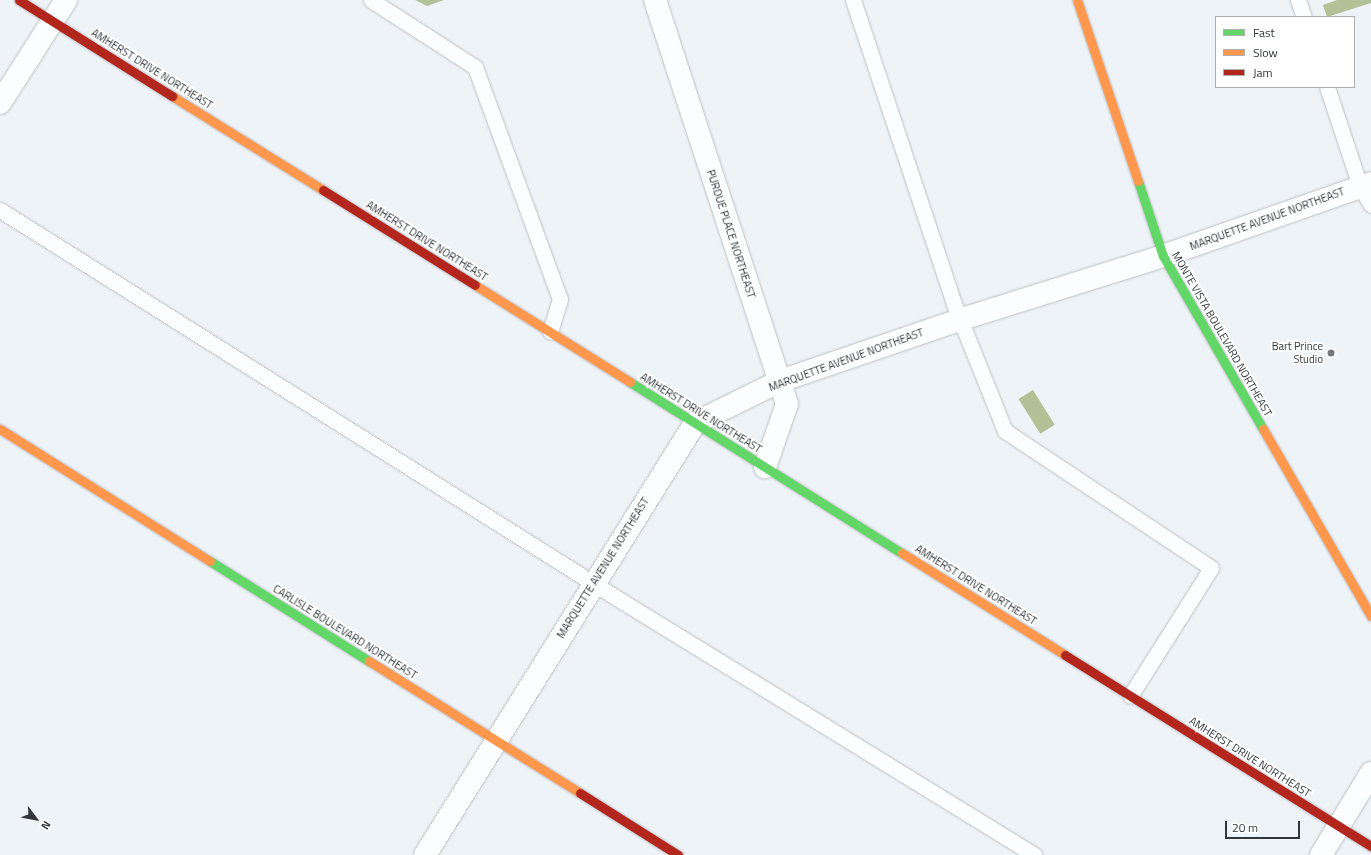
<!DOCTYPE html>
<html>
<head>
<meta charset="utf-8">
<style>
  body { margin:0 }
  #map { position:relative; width:1371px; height:855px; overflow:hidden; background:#eef3f8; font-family:"Titillium Web",sans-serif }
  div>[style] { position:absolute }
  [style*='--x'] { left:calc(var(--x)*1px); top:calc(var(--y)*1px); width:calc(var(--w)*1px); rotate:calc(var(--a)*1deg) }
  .water>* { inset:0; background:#b2c197; transform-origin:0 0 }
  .roads { filter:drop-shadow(0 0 1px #bcc0c4) drop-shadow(0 0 1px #bcc0c4) }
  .lane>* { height:15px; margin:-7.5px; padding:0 7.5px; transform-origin:7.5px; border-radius:7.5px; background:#fcfdfe }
  .street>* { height:22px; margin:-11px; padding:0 11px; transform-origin:11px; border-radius:11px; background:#fcfdfe }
  .fast>* { height:9px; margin:-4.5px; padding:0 4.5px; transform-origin:4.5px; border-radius:4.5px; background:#63d668 }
  .slow>* { height:9px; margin:-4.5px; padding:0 4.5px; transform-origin:4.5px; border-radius:4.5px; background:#ff974d }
  .jam>* { height:9px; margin:-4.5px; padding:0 4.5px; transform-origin:4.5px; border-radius:4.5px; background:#b3261e }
  .dots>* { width:11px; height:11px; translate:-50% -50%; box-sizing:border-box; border:2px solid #fff; border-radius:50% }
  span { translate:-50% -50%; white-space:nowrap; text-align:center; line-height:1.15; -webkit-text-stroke:4px #fff; paint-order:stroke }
  .street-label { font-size:11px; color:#32363a }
  .poi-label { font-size:11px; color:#32363a }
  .right { translate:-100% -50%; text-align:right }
  .legend { position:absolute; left:1215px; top:16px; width:140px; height:72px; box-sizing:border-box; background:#fff; border:1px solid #adafb0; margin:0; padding:5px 7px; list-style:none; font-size:12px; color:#32363a }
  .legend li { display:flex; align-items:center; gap:8px; height:20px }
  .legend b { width:20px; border:1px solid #adafb0 }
  .north { position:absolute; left:16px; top:799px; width:40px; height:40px; -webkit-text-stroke:3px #fff; paint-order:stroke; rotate:122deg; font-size:11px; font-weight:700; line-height:16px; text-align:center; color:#32363a }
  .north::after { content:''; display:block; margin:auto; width:14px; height:18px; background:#32363a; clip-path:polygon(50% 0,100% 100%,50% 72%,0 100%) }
  .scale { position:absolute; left:1225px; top:821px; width:75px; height:18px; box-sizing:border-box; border:2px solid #32363a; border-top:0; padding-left:5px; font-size:12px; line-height:14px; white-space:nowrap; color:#32363a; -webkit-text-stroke:3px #fff; paint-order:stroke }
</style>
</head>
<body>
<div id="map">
  <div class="water">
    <i style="clip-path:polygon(415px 0,444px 0,427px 6px)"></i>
    <i style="clip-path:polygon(1337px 0,1371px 0,1371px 3px,1327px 17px,1323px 5px)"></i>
    <i style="left:1033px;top:390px;width:41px;height:17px;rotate:58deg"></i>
  </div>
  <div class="roads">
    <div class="lane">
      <i style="--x:371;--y:0;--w:124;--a:32.8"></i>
      <i style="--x:475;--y:67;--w:247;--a:69.9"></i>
      <i style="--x:560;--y:299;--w:34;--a:107"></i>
      <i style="--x:853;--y:0;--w:320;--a:71.6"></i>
      <i style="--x:954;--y:304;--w:137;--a:68.1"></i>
      <i style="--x:1005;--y:431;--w:247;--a:33.6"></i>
      <i style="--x:1211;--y:568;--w:151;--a:122.3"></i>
      <i style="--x:1298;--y:0;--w:18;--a:71"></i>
      <i style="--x:1327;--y:87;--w:104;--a:71.6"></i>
      <i style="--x:1360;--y:186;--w:22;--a:60"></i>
      <i style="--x:0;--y:210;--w:723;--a:32.17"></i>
      <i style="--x:612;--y:595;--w:496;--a:31.6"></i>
    </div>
    <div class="street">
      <i style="--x:655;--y:0;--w:425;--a:71.9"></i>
      <i style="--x:787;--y:404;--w:67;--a:109.2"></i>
      <i style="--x:0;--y:103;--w:122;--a:-57.3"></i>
      <i style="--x:425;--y:855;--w:509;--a:-57.99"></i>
      <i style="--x:695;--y:423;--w:95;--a:-26.3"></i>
      <i style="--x:780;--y:381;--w:189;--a:-18.8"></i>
      <i style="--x:959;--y:320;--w:214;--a:-17.4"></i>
      <i style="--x:1163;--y:256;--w:220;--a:-19.3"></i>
      <i style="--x:1321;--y:855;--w:96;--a:-58.6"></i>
    </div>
    <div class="fast">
      <i style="--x:1138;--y:181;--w:79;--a:71.6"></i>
      <i style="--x:1163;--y:256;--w:200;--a:60"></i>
      <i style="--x:630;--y:382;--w:321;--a:32.2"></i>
      <i style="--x:210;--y:561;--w:188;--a:32.2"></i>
    </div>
    <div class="slow">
      <i style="--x:1077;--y:0;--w:191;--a:71.4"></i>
      <i style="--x:172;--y:96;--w:178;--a:31.9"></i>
      <i style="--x:475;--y:285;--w:183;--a:32"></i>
      <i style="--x:0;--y:429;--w:248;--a:32.2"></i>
      <i style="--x:1263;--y:429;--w:216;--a:60"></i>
      <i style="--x:902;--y:553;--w:192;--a:32"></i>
      <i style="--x:369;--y:661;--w:249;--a:32"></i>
    </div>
    <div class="jam">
      <i style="--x:19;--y:0;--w:181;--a:32.1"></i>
      <i style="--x:323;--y:190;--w:179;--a:32"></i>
      <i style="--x:1065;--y:655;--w:361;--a:32"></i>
      <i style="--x:580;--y:793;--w:116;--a:32.3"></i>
    </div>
  </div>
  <div class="dots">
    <i style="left:1331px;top:353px;background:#74787c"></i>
  </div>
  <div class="street-label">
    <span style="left:152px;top:69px;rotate:32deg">AMHERST DRIVE NORTHEAST</span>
    <span style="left:1267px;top:219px;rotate:-20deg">MARQUETTE AVENUE NORTHEAST</span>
    <span style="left:731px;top:234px;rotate:72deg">PURDUE PLACE NORTHEAST</span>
    <span style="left:427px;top:241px;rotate:32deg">AMHERST DRIVE NORTHEAST</span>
    <span style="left:1222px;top:334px;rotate:60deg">MONTE VISTA BOULEVARD NORTHEAST</span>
    <span style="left:846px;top:360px;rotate:-20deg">MARQUETTE AVENUE NORTHEAST</span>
    <span style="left:701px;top:413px;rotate:32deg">AMHERST DRIVE NORTHEAST</span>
    <span style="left:603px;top:568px;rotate:-58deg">MARQUETTE AVENUE NORTHEAST</span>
    <span style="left:976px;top:585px;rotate:32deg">AMHERST DRIVE NORTHEAST</span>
    <span style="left:345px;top:632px;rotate:32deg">CARLISLE BOULEVARD NORTHEAST</span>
    <span style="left:1250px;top:757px;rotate:32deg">AMHERST DRIVE NORTHEAST</span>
  </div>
  <div class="poi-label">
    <span class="right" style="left:1323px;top:353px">Bart Prince<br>Studio</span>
  </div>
  <ul class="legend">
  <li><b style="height:5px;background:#63d668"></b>Fast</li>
  <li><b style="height:5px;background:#ff974d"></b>Slow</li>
  <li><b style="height:5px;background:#b3261e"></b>Jam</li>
  </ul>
  <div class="north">N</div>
  <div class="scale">20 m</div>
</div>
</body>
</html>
